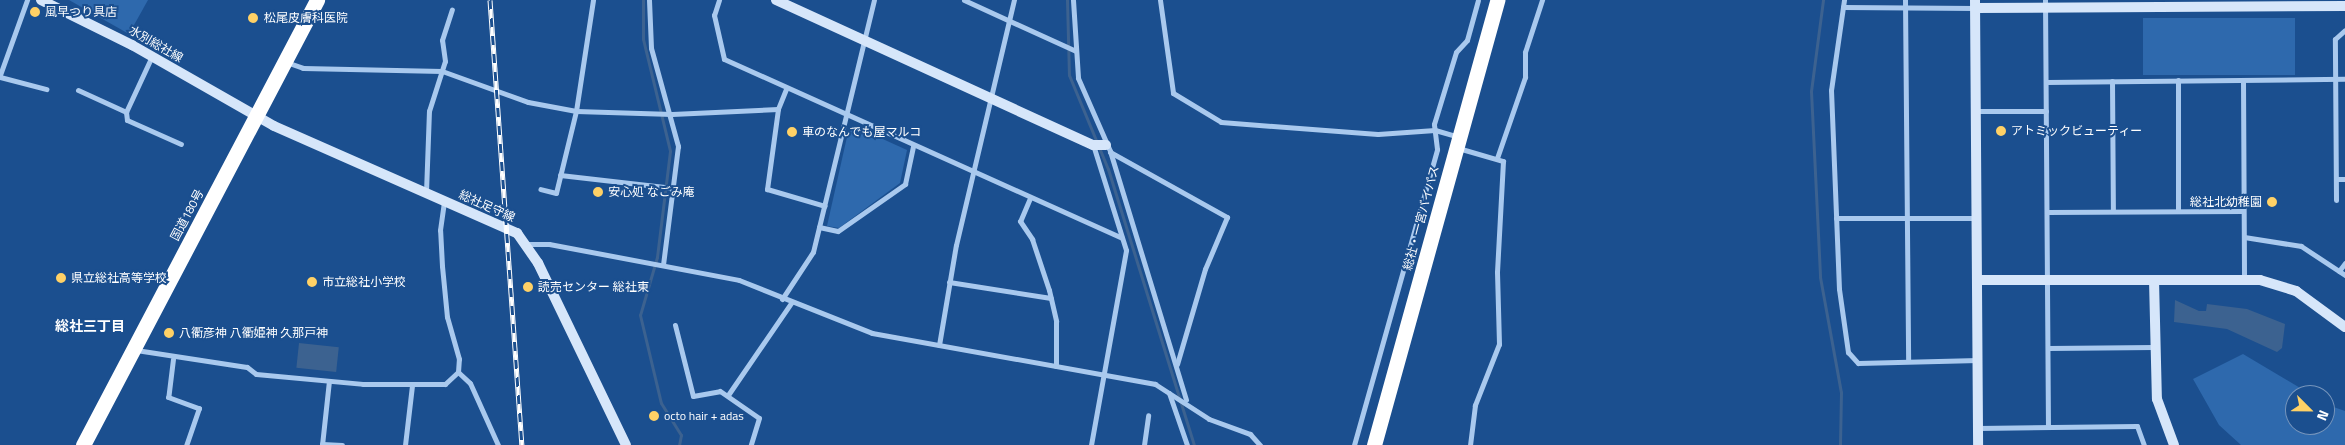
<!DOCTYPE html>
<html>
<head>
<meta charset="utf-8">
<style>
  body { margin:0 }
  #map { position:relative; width:2345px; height:445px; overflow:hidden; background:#1b4f8f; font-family:"Titillium Web","Noto Sans JP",sans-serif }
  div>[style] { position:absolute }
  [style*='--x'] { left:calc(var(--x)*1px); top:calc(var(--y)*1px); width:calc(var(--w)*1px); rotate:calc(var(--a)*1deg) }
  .green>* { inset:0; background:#2e69ad; transform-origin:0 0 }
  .water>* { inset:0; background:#3c6290; transform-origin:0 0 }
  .stream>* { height:3px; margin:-1.5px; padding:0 1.5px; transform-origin:1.5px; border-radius:1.5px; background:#3c6290 }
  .street>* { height:5px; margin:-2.5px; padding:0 2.5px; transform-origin:2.5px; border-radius:2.5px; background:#a9c9ee }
  .secondary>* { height:10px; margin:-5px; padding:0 5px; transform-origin:5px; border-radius:5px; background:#d6e6fa }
  .highway>* { height:15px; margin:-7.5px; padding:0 7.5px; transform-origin:7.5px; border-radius:7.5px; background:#fff }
  .rail>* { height:5px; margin-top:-2.5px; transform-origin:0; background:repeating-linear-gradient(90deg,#1b4f8f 0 9px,#fff 0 18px); box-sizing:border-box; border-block:1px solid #fff }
  .dots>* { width:14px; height:14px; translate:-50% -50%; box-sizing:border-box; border:2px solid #1b4f8f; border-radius:50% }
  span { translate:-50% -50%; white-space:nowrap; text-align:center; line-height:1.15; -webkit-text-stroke:4px #1b4f8f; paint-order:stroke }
  .poi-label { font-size:12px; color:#fff }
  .left { translate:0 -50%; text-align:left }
  .right { translate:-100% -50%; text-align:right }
  .street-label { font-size:12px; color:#fff }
  .neighbourhood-label { font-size:14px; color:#fff; font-weight:700 }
  .north { position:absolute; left:2285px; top:385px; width:50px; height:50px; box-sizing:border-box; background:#1b4f8f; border:1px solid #7695bc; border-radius:50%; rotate:113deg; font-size:14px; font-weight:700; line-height:20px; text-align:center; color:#fff }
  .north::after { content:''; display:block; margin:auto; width:18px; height:22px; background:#ffd166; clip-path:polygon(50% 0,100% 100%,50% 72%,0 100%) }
</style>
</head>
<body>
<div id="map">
  <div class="green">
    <i style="clip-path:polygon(69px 0,148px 0,129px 34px)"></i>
    <i style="left:2295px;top:18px;width:57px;height:152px;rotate:90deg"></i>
    <i style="clip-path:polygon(854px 126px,907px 150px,900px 183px,839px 228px,827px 226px,849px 128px)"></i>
    <i style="clip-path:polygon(2243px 354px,2312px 395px,2295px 395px,2295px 425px,2325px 425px,2325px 404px,2345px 411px,2345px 445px,2241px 445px,2219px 425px,2193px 379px)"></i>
  </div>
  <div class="water">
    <i style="clip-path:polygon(2175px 300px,2199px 311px,2206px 311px,2207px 304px,2247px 309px,2285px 324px,2282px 348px,2277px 352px,2227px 329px,2174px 322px)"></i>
    <i style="left:299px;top:343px;width:40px;height:25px;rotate:6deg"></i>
  </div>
  <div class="stream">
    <i style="--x:643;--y:0;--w:39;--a:90"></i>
    <i style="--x:643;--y:39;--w:115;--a:76.4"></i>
    <i style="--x:670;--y:151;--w:107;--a:97"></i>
    <i style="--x:657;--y:257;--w:60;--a:106.3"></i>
    <i style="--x:640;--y:315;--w:90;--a:76.6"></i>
    <i style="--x:661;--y:403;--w:38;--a:58"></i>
    <i style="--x:681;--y:435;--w:10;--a:101"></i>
    <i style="--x:1067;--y:0;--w:75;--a:88.5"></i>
    <i style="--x:1069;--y:75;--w:102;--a:67.5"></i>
    <i style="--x:1108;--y:169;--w:289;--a:72.7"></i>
    <i style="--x:1823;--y:0;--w:92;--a:97.5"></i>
    <i style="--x:1811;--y:91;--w:186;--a:87.2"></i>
    <i style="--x:1820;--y:277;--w:117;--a:79.7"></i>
    <i style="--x:1841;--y:392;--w:53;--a:91.1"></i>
  </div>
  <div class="street">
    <i style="--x:593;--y:0;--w:112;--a:98.7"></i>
    <i style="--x:576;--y:111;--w:96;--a:1.8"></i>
    <i style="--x:672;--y:114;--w:106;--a:-2.7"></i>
    <i style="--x:649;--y:0;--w:48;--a:87.6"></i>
    <i style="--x:651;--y:48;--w:102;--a:74.6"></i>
    <i style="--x:678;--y:146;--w:120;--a:97.2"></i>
    <i style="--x:719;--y:0;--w:16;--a:108"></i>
    <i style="--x:714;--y:15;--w:45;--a:77.2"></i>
    <i style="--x:724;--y:59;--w:436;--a:24.2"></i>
    <i style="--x:964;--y:0;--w:123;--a:24.5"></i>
    <i style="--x:1073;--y:0;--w:78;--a:86.3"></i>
    <i style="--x:1078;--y:78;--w:80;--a:66.3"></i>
    <i style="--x:1110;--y:151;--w:260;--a:73"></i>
    <i style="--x:1160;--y:0;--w:94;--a:82"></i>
    <i style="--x:1173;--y:93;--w:56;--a:31.1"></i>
    <i style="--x:1221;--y:122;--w:157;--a:4.4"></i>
    <i style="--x:1378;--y:134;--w:57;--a:-4"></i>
    <i style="--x:1435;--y:130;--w:22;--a:16"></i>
    <i style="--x:1844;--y:0;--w:91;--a:98.2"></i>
    <i style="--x:1831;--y:90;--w:199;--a:87.7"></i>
    <i style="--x:1839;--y:289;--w:64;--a:81.9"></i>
    <i style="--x:1848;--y:352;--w:15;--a:48"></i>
    <i style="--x:1858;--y:363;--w:120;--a:-1.4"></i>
    <i style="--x:1905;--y:0;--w:361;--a:89.5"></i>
    <i style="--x:2045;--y:0;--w:426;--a:89.6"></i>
    <i style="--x:1843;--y:7;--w:132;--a:0.4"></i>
    <i style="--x:286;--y:62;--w:18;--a:19"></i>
    <i style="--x:303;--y:68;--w:139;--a:1.2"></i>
    <i style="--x:442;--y:71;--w:91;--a:19.8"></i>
    <i style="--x:528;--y:102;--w:49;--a:10.6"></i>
    <i style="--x:576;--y:111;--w:84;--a:103.7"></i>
    <i style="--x:556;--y:193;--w:16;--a:-166"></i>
    <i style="--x:0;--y:75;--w:80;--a:-70.2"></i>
    <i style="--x:0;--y:77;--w:48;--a:14.6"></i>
    <i style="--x:2243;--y:80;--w:199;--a:89.7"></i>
    <i style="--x:2112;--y:81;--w:130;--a:89.6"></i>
    <i style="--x:2046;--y:82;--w:299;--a:-0.6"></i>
    <i style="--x:786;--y:89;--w:22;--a:112"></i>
    <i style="--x:778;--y:109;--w:81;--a:97.8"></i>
    <i style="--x:767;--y:189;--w:60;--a:16.3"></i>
    <i style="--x:78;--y:90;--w:53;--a:24.6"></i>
    <i style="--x:126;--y:112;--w:62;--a:-65.1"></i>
    <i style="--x:1976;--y:111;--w:70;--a:0"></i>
    <i style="--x:126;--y:112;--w:8;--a:83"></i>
    <i style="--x:127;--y:120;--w:59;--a:24"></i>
    <i style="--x:1458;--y:148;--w:47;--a:16.1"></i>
    <i style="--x:1503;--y:161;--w:111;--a:93.1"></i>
    <i style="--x:1497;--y:272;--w:72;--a:88.4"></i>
    <i style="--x:1499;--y:344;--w:66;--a:111.5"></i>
    <i style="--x:1475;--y:405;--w:40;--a:97.1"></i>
    <i style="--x:1110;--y:152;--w:134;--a:29.1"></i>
    <i style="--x:1227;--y:217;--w:56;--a:112.9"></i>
    <i style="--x:1205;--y:269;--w:99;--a:106.4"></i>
    <i style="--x:1497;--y:158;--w:86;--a:-70.9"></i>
    <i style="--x:1525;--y:77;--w:25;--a:-90"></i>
    <i style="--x:1525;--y:52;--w:55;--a:-71.9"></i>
    <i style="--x:560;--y:175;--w:114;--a:6.6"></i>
    <i style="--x:2336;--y:179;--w:9;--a:0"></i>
    <i style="--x:426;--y:192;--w:81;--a:-87.9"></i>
    <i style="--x:429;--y:111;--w:52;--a:-72.3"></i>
    <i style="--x:445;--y:61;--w:21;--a:-98"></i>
    <i style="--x:442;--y:40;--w:32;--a:-72"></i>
    <i style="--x:1030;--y:198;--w:25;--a:113"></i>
    <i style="--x:1020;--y:221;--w:22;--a:56"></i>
    <i style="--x:1032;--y:239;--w:54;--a:71.6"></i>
    <i style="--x:1049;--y:290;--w:32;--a:77"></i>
    <i style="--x:1056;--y:321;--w:45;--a:90"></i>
    <i style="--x:2336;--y:200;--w:161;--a:-90.4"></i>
    <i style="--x:2335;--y:39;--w:13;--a:-42"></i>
    <i style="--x:2178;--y:211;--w:131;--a:-90"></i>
    <i style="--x:2047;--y:212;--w:196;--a:-0.3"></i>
    <i style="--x:1836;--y:218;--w:141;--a:0"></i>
    <i style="--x:819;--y:227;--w:19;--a:12"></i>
    <i style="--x:838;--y:231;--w:82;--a:-35"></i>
    <i style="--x:905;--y:184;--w:40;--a:-78"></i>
    <i style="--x:2244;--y:237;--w:58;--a:9"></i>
    <i style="--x:2301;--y:246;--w:53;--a:33.4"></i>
    <i style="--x:526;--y:244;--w:23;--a:0"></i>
    <i style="--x:549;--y:244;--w:193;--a:10.7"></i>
    <i style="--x:739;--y:280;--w:143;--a:21.7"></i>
    <i style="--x:872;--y:333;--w:288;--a:10.2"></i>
    <i style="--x:1155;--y:384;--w:64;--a:32.9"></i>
    <i style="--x:1209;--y:419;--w:44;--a:20.1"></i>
    <i style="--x:1250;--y:434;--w:15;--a:48"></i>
    <i style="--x:2339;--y:271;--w:10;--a:-53"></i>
    <i style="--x:949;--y:282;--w:103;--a:8.9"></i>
    <i style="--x:782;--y:299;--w:56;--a:-56.6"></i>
    <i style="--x:813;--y:252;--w:259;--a:-76.4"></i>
    <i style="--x:675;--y:325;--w:73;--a:75.8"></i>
    <i style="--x:693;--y:396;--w:27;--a:-10"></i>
    <i style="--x:720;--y:391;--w:47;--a:34.7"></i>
    <i style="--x:759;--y:418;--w:28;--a:107"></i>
    <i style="--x:939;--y:345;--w:101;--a:-80.4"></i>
    <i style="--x:956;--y:245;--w:252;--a:-76.7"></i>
    <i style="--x:2048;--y:348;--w:106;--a:-0.5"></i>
    <i style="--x:136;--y:350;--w:112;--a:8.7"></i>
    <i style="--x:247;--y:367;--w:11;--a:38"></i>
    <i style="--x:256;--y:374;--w:107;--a:5.3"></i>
    <i style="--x:363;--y:384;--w:82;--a:0"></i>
    <i style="--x:445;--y:384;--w:18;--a:-43"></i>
    <i style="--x:458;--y:372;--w:13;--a:-86"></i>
    <i style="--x:459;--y:359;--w:44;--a:-105.9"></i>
    <i style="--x:447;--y:317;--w:51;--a:-95.6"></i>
    <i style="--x:442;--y:266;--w:36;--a:-93"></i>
    <i style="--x:440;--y:230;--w:30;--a:-82"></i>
    <i style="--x:173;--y:359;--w:38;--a:97"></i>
    <i style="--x:168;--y:397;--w:33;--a:20"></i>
    <i style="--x:199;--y:408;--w:39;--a:109"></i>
    <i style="--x:458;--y:372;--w:16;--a:43"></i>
    <i style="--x:470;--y:383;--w:68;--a:65.7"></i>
    <i style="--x:1169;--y:393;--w:55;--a:70.9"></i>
    <i style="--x:728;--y:395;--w:112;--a:-55.6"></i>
    <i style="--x:1978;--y:428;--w:159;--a:-0.7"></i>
    <i style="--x:2137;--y:426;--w:20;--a:70"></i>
    <i style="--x:322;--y:444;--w:20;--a:3"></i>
    <i style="--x:322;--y:445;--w:64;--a:-83.8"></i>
    <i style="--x:405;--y:445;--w:60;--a:-83.3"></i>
    <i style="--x:1091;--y:445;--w:198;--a:-79.8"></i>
    <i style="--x:1126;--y:250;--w:110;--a:-107.4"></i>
    <i style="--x:1144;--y:445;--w:30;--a:-82"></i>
    <i style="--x:1354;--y:445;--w:307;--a:-74.3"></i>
    <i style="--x:1437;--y:149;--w:25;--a:-97"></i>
    <i style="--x:1434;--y:124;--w:75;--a:-73"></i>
    <i style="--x:1456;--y:52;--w:16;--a:-47"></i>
    <i style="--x:1467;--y:40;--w:41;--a:-74.6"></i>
  </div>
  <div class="secondary">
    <i style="--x:41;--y:0;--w:102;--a:26.3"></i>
    <i style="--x:132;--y:45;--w:163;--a:29.7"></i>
    <i style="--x:274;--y:126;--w:266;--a:23.8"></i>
    <i style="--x:517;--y:233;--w:37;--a:55"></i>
    <i style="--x:538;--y:263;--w:202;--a:64.2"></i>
    <i style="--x:776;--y:0;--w:349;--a:24.6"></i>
    <i style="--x:1093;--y:145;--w:13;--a:0"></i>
    <i style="--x:1975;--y:0;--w:445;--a:89.6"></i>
    <i style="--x:1975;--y:8;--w:370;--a:-0.3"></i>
    <i style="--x:1978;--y:280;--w:282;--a:0"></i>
    <i style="--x:2260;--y:280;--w:38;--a:17"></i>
    <i style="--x:2296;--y:291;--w:61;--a:36.3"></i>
    <i style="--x:2154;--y:280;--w:119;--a:88.6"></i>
    <i style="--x:2157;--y:399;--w:49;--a:69.7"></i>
  </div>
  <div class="highway">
    <i style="--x:83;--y:445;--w:503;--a:-62.26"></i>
    <i style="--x:1374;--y:445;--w:462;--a:-74.5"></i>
  </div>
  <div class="rail">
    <i style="--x:490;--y:0;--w:446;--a:85.9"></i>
  </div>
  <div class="dots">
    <i style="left:35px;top:12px;background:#ffd166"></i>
    <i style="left:253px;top:18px;background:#ffd166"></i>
    <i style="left:2001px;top:131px;background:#ffd166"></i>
    <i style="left:792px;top:132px;background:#ffd166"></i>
    <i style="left:598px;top:192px;background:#ffd166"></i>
    <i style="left:2272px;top:202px;background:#ffd166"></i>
    <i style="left:61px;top:278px;background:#ffd166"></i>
    <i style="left:312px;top:282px;background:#ffd166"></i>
    <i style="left:528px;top:287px;background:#ffd166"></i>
    <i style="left:169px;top:333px;background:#ffd166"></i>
    <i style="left:654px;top:416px;background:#ffd166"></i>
  </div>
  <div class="poi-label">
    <span class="left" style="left:45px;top:12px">風早つり具店</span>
    <span class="left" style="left:264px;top:18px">松尾皮膚科医院</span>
    <span class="left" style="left:2011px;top:131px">アトミックビューティー</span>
    <span class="left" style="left:802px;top:132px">車のなんでも屋マルコ</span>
    <span class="left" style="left:608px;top:192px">安心処 なごみ庵</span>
    <span class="right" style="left:2262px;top:202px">総社北幼稚園</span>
    <span class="left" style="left:71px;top:278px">県立総社高等学校</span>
    <span class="left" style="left:322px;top:282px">市立総社小学校</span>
    <span class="left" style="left:538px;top:287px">読売センター 総社東</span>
    <span class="left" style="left:179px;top:333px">八衢彦神 八衢姫神 久那戸神</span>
    <span class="left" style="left:664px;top:416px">octo hair + adas</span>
  </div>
  <div class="street-label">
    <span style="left:156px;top:44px;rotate:30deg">水別総社線</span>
    <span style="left:487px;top:206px;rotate:24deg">総社足守線</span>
    <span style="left:187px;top:215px;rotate:-62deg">国道180号</span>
    <span style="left:1421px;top:218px;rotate:-75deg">総社・一宮バイパス</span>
  </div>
  <div class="neighbourhood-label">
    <span style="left:90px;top:326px">総社三丁目</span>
  </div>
  <div class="north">N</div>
</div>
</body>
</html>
